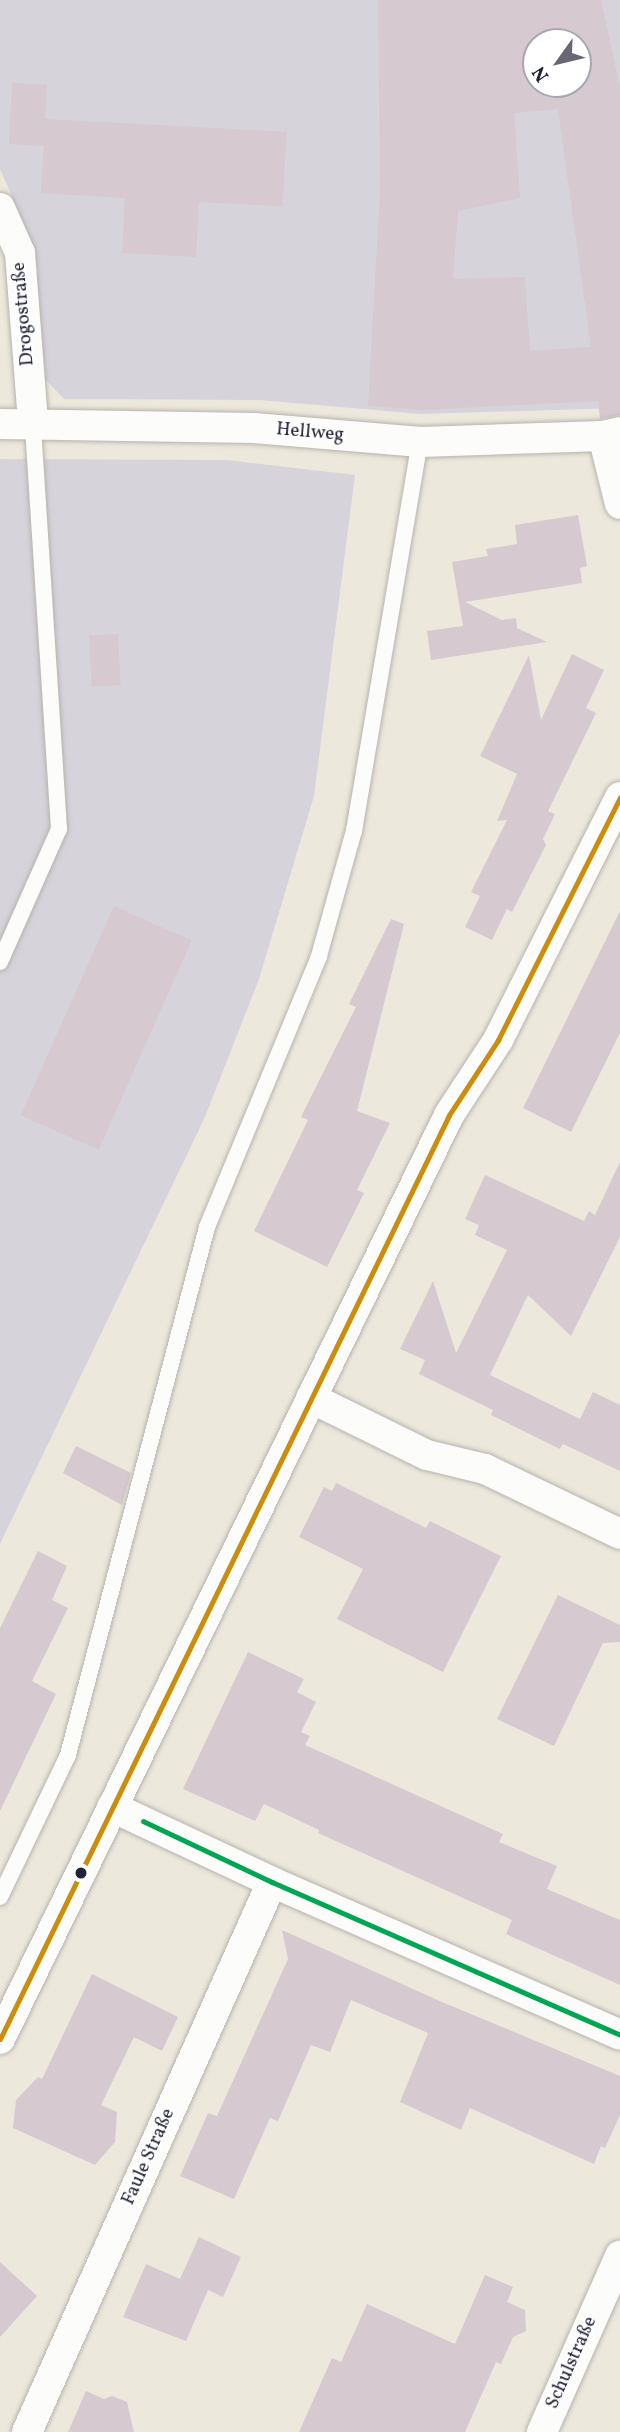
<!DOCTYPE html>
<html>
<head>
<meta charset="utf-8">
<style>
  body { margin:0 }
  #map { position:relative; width:620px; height:2432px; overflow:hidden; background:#ede8dc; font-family:Vollkorn,serif }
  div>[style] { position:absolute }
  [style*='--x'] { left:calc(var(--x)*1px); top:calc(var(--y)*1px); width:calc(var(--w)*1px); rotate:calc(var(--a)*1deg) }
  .industrial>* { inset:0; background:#d6d3db }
  .building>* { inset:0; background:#d6c9d0; transform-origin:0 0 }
  .roads { filter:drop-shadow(0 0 2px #b6b3ae) drop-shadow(0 0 2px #b6b3ae) }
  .lane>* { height:16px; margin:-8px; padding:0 8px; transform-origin:8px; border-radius:8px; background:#fcfcfa }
  .street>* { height:30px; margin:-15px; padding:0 15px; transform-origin:15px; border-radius:15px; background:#fcfcfa }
  .bus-1>* { height:5px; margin:-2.5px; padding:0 2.5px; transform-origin:2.5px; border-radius:2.5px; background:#00a651 }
  .bus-2>* { height:5px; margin:-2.5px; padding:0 2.5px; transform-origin:2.5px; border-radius:2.5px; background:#cc8c0c }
  .dots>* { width:19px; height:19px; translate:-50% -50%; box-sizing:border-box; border:4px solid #fff; border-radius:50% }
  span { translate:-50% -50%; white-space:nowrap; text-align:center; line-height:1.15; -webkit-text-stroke:5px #fff; paint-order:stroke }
  .street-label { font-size:19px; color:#22223b }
  .north { position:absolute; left:522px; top:28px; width:70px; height:70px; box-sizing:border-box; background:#fff; border:2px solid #a7a7b1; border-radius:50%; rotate:236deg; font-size:19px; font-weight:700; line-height:28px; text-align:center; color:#22223b }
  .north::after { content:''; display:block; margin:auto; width:24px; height:32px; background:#696773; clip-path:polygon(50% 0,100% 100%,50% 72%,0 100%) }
</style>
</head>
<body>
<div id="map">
  <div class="industrial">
    <i style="clip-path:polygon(evenodd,0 0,620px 0,620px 408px,421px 414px,260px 400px,64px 399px,44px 378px,35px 249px,0 169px,0 0,536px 42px,578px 42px,578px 84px,536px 84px,536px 42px)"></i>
    <i style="clip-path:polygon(0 459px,227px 460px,355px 475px,314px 796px,259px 979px,205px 1117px,0 1544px)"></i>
  </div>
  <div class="building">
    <i style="clip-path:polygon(evenodd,378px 0,601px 0,620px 88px,620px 415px,600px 419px,598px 401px,421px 410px,368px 406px,380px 192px,378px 0,536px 42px,578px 42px,578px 84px,536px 84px,536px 42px,378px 0,558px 109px,591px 347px,530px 351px,525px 277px,453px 279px,458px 211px,520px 198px,514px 113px,558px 109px)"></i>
    <i style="left:12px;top:83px;width:35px;height:61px;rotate:3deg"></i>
    <i style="clip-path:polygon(45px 119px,287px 132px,282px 206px,199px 202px,196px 257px,122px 253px,125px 198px,41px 193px)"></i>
    <i style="clip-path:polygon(578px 515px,587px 566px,580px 568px,582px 583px,465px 602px,502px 620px,516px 618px,517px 628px,547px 642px,431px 660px,427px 631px,463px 626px,452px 562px,488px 556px,486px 549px,517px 544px,515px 525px)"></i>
    <i style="left:118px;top:634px;width:51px;height:29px;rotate:87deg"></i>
    <i style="clip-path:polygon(572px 654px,604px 670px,586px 708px,596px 713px,548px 811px,555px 814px,543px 839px,546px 845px,512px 912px,507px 909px,492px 940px,465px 927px,480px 896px,471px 892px,507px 820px,497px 821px,517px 774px,480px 756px,529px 655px,541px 720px)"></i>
    <i style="left:114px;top:906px;width:85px;height:229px;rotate:24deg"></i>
    <i style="clip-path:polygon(620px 911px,620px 1033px,571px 1132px,523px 1108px)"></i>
    <i style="clip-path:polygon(391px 919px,404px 924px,357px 1111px,390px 1123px,357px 1190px,364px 1193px,327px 1267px,254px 1231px,308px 1120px,301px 1117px,356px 1007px,349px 1004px)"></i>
    <i style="clip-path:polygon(620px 1162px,620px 1237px,571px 1336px,528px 1295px,490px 1375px,580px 1419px,593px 1392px,620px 1405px,620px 1471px,563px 1444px,560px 1449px,491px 1415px,493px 1410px,419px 1374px,425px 1360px,400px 1349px,433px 1281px,456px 1353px,507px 1250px,475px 1235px,479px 1225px,465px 1219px,485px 1175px,584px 1221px,589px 1211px,595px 1215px)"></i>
    <i style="clip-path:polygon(76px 1446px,131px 1473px,122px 1505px,63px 1473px)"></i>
    <i style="clip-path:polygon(336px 1483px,426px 1528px,430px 1521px,501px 1556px,443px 1672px,337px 1619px,363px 1569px,299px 1537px,324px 1487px,332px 1491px)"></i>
    <i style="clip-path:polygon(38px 1551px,67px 1566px,52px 1600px,68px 1608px,32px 1681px,56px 1694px,0 1811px,0 1628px)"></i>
    <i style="clip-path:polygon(558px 1595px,620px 1625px,620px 1642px,603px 1643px,554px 1746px,497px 1719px)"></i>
    <i style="clip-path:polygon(248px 1652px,304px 1679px,297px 1692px,316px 1702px,301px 1732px,310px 1736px,305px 1745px,503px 1834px,499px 1842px,557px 1866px,547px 1889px,620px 1920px,620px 1985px,506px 1934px,512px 1920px,318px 1833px,319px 1830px,264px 1804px,255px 1821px,183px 1789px)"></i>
    <i style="clip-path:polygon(282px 1930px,442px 2002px,620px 2076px,620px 2115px,605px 2148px,601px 2146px,594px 2164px,470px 2108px,461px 2130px,400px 2102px,428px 2033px,351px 2000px,330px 2052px,311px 2045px,278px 2121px,270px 2118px,234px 2199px,180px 2176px,208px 2113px,217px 2116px,288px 1959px)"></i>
    <i style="clip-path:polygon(92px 1974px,178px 2017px,162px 2051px,134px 2037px,101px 2105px,117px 2112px,115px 2142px,95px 2165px,13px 2128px,16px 2100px,38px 2077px,42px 2079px)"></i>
    <i style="clip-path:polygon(199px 2237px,241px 2257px,223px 2297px,208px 2290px,186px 2341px,123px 2317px,146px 2264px,180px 2279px)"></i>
    <i style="clip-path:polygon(0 2262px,37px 2296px,0 2337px)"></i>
    <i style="clip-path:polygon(485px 2275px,513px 2287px,507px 2302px,525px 2310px,526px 2331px,513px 2337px,501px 2364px,496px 2362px,465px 2432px,299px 2432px,332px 2358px,341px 2362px,367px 2304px,455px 2344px)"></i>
    <i style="clip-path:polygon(86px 2391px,104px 2399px,112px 2396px,127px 2402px,134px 2432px,68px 2432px)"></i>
  </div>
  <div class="roads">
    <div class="lane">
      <i style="--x:0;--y:962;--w:145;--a:-66.1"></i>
      <i style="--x:59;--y:829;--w:407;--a:-93.7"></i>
      <i style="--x:0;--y:1897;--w:157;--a:-64.4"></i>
      <i style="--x:68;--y:1755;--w:546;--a:-75.25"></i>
      <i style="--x:207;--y:1227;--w:293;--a:-67.5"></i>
      <i style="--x:319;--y:956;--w:130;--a:-74.4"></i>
      <i style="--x:354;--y:831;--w:395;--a:-80.4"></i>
    </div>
    <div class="street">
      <i style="--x:0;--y:208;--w:49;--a:66"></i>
      <i style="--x:20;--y:253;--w:170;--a:85.6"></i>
      <i style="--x:0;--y:424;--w:254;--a:0.9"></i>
      <i style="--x:254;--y:428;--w:167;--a:4.8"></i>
      <i style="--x:420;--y:442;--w:183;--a:-1.9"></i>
      <i style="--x:603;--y:436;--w:17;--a:-13"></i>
      <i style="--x:603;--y:436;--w:70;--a:76"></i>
      <i style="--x:311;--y:1398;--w:129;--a:26.2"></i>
      <i style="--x:427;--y:1455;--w:60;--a:13.6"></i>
      <i style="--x:485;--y:1469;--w:150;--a:25.7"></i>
      <i style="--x:112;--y:1807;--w:177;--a:25.1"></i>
      <i style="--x:272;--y:1882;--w:380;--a:23.7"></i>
      <i style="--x:0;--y:2039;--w:1027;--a:-64.08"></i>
      <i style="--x:449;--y:1115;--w:90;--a:-56.8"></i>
      <i style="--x:498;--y:1040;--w:272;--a:-63.3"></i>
      <i style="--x:27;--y:2432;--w:602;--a:-65.99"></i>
      <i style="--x:542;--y:2432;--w:193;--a:-66.1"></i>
    </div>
  </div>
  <div class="bus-1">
    <i style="--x:143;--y:1821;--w:143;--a:25.3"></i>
    <i style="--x:272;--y:1882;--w:380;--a:23.7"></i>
  </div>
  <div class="bus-2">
    <i style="--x:0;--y:2039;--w:1027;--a:-64.08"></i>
    <i style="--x:449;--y:1115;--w:90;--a:-56.8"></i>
    <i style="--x:498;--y:1040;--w:272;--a:-63.3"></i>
  </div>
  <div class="dots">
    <i style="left:81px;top:1873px;background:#22223b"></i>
  </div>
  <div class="street-label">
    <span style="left:24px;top:314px;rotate:-95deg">Drogostraße</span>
    <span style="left:310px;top:433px;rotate:5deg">Hellweg</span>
    <span style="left:149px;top:2157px;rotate:-66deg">Faule Straße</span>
    <span style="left:572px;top:2363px;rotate:-66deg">Schulstraße</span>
  </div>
  <div class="north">N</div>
</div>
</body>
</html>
